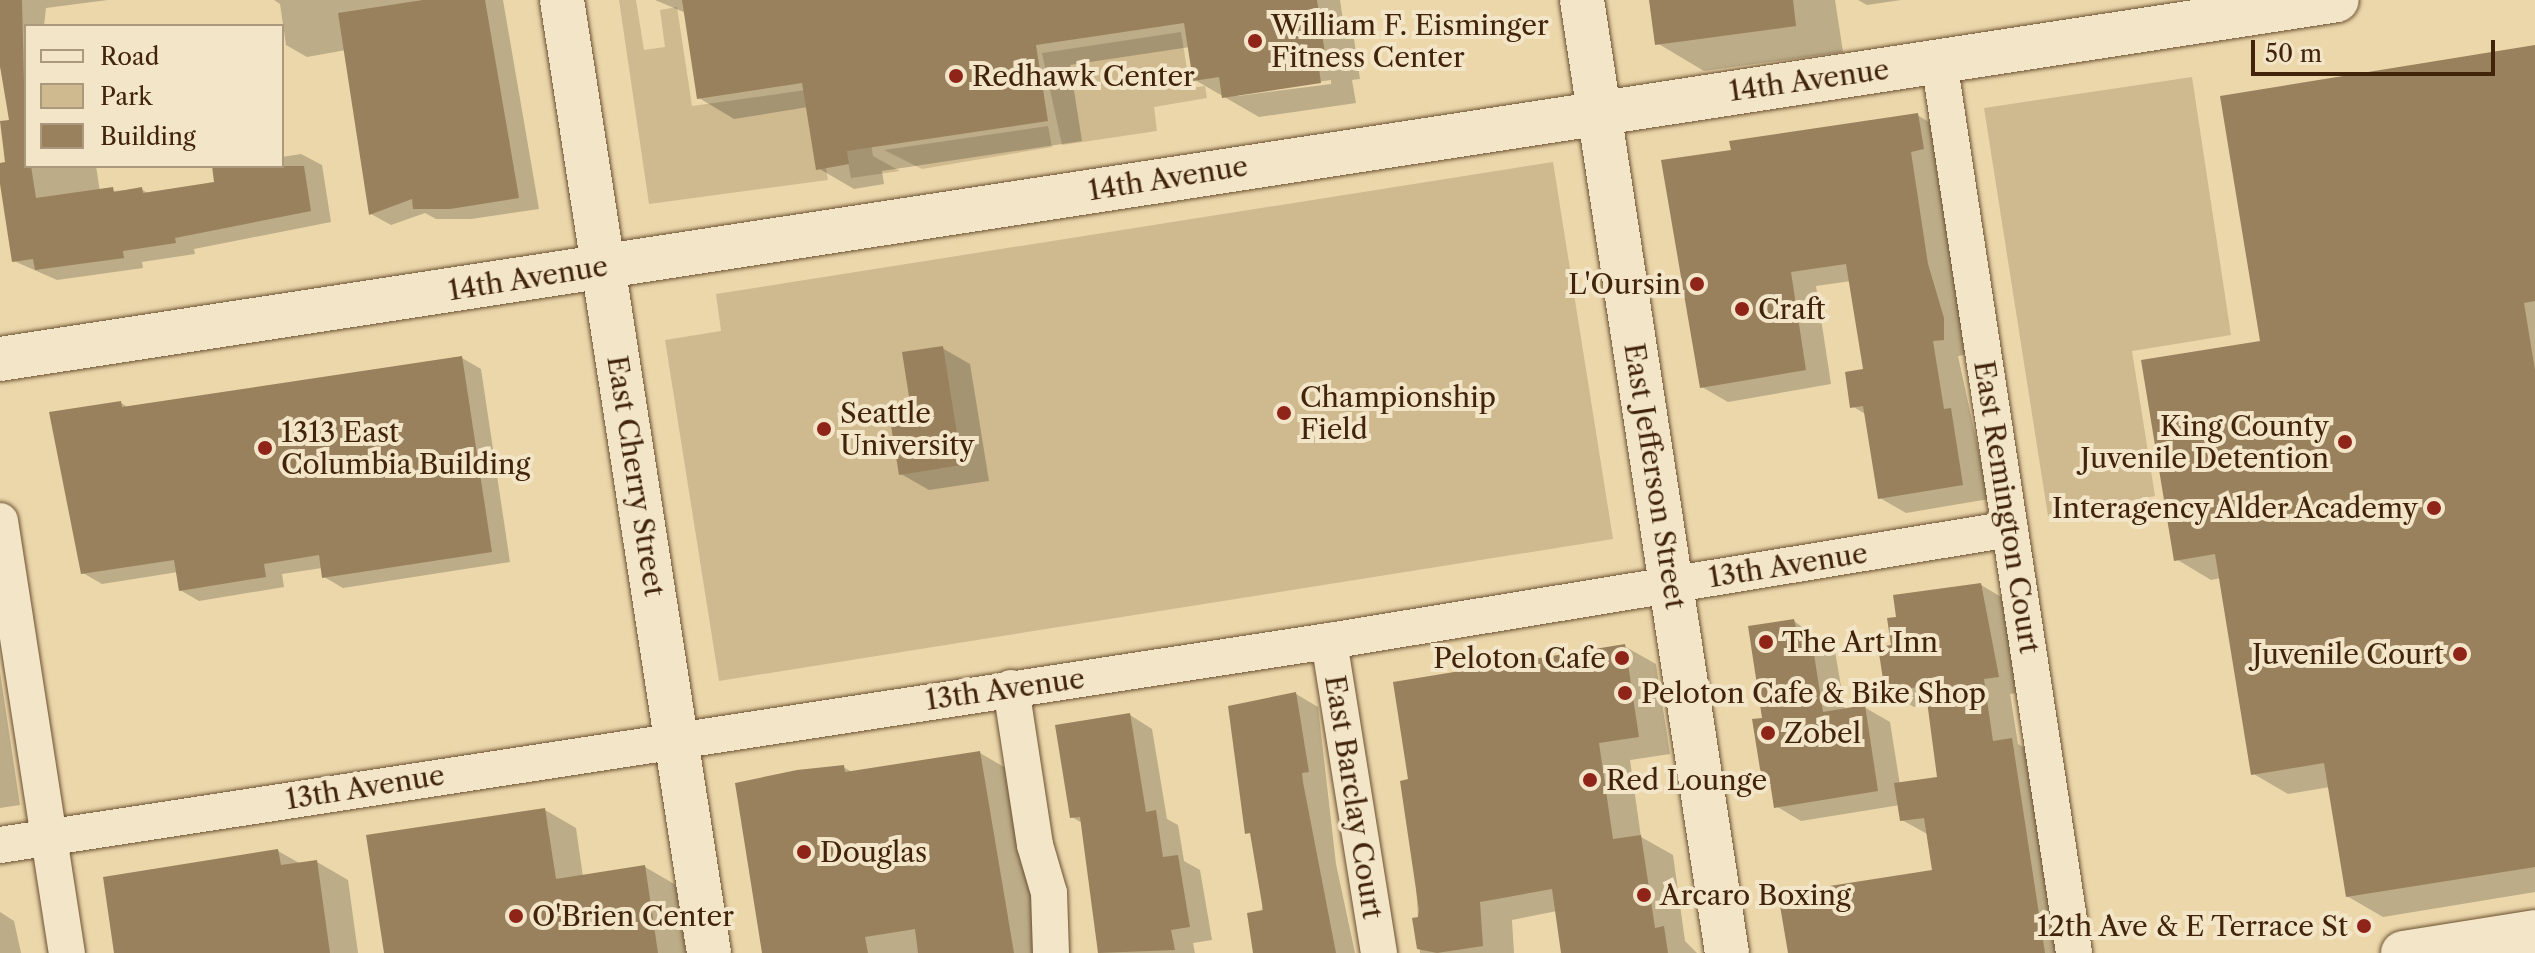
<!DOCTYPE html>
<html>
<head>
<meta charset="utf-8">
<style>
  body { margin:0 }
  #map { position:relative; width:2535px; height:953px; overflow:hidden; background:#ecd7ab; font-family:"Libre Caslon Text",serif }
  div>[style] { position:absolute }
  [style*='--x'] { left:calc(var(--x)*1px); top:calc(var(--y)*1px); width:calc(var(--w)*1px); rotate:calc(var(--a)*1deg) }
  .green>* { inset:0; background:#cfb98f }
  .shadow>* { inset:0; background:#0003 }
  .building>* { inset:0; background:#9a815d }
  .roads { filter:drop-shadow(0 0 2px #6c5132) drop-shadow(0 0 2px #6c5132) }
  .street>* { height:36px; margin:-18px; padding:0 18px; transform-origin:18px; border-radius:18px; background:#f3e5c8 }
  .secondary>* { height:44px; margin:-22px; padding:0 22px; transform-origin:22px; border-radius:22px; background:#f3e5c8 }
  .dots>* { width:22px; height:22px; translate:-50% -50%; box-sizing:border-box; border:4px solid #f3e5c8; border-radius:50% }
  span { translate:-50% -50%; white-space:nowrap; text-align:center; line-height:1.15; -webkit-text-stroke:8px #f3e5c8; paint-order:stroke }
  .poi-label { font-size:28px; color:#412409 }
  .left { translate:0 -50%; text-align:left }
  .right { translate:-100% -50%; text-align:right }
  .street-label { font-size:28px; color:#412409 }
  .legend { position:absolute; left:24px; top:24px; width:260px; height:144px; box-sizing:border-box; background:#f3e5c8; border:2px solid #ac987c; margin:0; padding:10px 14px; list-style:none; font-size:24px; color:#412409 }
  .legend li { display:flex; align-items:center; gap:16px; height:40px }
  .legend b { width:40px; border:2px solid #ac987c }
  .scale { position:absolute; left:2251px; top:40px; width:244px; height:36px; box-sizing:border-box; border:4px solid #412409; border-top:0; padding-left:10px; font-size:24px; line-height:28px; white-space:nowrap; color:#412409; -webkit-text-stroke:6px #f3e5c8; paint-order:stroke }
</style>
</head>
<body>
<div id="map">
  <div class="green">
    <i style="clip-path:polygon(619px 0,636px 0,644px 50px,665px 47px,660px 10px,677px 7px,692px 106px,813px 89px,828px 180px,649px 204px)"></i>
    <i style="clip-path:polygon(1181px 32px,1190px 88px,1205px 86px,1207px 98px,1154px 107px,1157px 131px,1062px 145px,1042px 53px)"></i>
    <i style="clip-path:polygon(2192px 77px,2231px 335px,2132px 351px,2155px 496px,2048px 516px,1984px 108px)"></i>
    <i style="clip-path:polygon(862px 89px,873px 156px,900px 171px,851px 178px,835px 93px)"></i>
    <i style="clip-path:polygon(1048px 126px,1052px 147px,922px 169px,884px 150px)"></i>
    <i style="clip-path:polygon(1553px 162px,1613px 539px,719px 681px,665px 340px,721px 331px,716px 294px)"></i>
  </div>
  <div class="shadow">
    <i style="clip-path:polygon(0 0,108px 0,46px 8px,44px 26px,26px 26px,26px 166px,96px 166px,100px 192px,141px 189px,149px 194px,216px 184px,231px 166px,282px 166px,282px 157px,301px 154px,322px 165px,331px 222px,194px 249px,195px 254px,142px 262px,143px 268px,57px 280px,14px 261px,0 171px,0 165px,8px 164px,11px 121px,0 66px)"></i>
    <i style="clip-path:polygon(274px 0,503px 0,539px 209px,471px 219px,436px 219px,425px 213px,391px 225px,371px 214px,346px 50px,307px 57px,286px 45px,280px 4px)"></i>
    <i style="clip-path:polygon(evenodd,655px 0,1340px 0,1343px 20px,1352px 25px,1360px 79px,1352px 80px,1356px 103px,1259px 117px,1195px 80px,1190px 47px,1070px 65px,1082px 141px,882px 171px,884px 184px,854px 189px,818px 168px,808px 107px,734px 119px,699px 98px,686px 13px,655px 0,1331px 80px,1331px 84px,1238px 96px,1238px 93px,1331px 80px)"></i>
    <i style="clip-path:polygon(1651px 0,1835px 0,1843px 52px,1704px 71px,1657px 43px)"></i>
    <i style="clip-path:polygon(1858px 0,1901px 0,1867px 5px)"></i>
    <i style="clip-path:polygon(2535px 47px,2535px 892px,2383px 917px,2347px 896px,2330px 787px,2288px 794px,2252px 773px,2221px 578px,2211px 580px,2176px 559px,2262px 343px)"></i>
    <i style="clip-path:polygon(1917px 115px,1943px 130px,1949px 164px,1936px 166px,1969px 354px,1958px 356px,1989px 499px,1906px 513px,1880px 498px,1867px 415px,1852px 406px,1865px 371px,1851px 281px,1816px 286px,1831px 384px,1728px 402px,1702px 387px,1733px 152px)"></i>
    <i style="clip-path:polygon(942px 348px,970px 364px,989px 481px,929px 490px,901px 474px,912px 405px)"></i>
    <i style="clip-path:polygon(462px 358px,481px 369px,510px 562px,343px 588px,324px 577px,322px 568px,282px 574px,284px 587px,199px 601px,180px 590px,178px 572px,102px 584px,83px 573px,121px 403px,129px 408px)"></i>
    <i style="clip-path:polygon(1981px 585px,2008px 601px,2025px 692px,2010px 694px,2018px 744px,2039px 756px,2069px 953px,1789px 953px,1935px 872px,1929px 835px,1902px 820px,1900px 805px,1801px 821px,1776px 806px,1754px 721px,1764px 719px,1794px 621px,1835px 651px,1845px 710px,1864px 707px,1890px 722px,1900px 785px,1940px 779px,1929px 705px,1914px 707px,1887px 691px,1898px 618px)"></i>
    <i style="clip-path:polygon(1624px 646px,1656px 664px,1670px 754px,1630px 760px,1641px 837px,1673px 855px,1685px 941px,1697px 953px,1563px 953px,1557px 911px,1512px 920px,1514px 953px,1420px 953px,1410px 781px)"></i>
    <i style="clip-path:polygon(0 672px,20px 805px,0 808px)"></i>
    <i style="clip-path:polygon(1296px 694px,1318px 707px,1336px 864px,1355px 953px,1255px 953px)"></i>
    <i style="clip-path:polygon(1130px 715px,1152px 729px,1167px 819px,1178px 825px,1184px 861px,1200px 870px,1212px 940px,1193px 943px,1195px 953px,1100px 953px,1082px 823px,1072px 817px)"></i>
    <i style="clip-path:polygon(980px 753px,1016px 774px,1045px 953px,763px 953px,843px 767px,854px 773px)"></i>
    <i style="clip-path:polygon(545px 810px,576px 828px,583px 877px,645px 867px,676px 885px,686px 953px,386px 953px)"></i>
    <i style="clip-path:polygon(278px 851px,301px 864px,317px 862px,348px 880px,358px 953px,115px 953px)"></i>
    <i style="clip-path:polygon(0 912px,14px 921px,21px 953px,0 953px)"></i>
  </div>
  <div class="building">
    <i style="clip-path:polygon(0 0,22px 0,26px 166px,31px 166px,36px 198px,113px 187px,114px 192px,142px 187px,143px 193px,214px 182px,212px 166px,304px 166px,311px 211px,175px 238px,176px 243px,123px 251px,124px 258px,35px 270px,33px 259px,12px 262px,0 184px,0 163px,5px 162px,0 121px,9px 120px,0 66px)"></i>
    <i style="clip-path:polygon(423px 0,485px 0,519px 198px,450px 209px,413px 209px,412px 199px,369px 215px,338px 13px)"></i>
    <i style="clip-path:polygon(682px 0,1317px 0,1326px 60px,1318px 61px,1321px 83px,1222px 98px,1219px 77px,1193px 81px,1184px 23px,1036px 45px,1048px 121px,847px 151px,849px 164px,816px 170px,802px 83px,697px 99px)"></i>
    <i style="clip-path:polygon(1649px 0,1793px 0,1796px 26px,1655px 45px)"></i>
    <i style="clip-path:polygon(2535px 45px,2535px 301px,2524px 303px,2535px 370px,2535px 867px,2346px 897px,2324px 763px,2251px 775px,2215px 554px,2174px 561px,2141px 360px,2260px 341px,2220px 96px)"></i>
    <i style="clip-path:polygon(1918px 113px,1924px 149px,1911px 152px,1928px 264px,1944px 318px,1944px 340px,1933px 341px,1944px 409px,1951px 408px,1963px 485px,1878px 499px,1863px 406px,1850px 408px,1845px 372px,1863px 369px,1846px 264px,1791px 272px,1806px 370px,1700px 388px,1661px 160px,1731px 150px,1729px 141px)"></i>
    <i style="clip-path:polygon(943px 346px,962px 465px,899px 475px,888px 407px,910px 403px,902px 352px)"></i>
    <i style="clip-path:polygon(462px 356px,492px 552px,322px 578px,319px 555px,264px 564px,266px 577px,179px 591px,174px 560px,81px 574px,49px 412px,121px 401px,122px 407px)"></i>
    <i style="clip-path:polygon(1981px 583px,1999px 677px,1984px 679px,1993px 741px,2012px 738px,2045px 953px,1788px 953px,1778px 894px,1932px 870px,1924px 818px,1900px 821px,1894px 783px,1937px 777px,1925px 686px,1885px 692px,1878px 647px,1891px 645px,1887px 618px,1896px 617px,1893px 595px)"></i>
    <i style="clip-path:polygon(1794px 619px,1797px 632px,1811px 635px,1823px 712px,1865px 705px,1878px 791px,1774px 808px,1770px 782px,1765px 783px,1760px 769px,1752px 719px,1762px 718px,1748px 626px)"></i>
    <i style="clip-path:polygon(1625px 644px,1639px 737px,1599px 743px,1613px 839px,1641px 835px,1655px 928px,1664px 926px,1668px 953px,1561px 953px,1552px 889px,1480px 902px,1483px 946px,1437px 953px,1417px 949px,1412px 918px,1418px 917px,1419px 910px,1400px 781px,1408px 779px,1393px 682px)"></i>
    <i style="clip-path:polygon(1296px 692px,1309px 772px,1302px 773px,1303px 782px,1336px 953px,1253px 953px,1247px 913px,1263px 910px,1250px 833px,1245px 834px,1228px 706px)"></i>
    <i style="clip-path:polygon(1130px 713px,1146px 812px,1156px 810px,1163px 857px,1178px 855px,1190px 927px,1171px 930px,1175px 950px,1098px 953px,1080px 817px,1070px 818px,1055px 725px)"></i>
    <i style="clip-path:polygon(980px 751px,1014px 953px,918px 953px,915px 929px,865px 937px,868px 953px,762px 953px,735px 783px,797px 770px,844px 765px,845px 772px)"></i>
    <i style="clip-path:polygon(545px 808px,556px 879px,645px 865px,658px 953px,384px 953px,366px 835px)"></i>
    <i style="clip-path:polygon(278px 849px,281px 865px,317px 860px,330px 953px,114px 953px,103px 877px)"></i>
  </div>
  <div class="roads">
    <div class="street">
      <i style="--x:1939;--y:61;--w:902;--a:81.39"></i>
      <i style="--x:0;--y:521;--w:437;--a:81.2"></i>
      <i style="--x:1329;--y:641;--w:316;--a:80.9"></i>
      <i style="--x:1011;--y:688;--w:159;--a:81.3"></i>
      <i style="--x:1035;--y:845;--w:50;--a:73.7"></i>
      <i style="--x:1049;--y:893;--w:60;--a:88.1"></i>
      <i style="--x:0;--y:845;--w:1345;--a:-8.73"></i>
      <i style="--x:1329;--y:641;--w:690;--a:-9.34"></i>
    </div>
    <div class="secondary">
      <i style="--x:562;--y:0;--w:964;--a:81.23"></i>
      <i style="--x:1582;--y:0;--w:964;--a:81.35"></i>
      <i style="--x:0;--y:359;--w:2364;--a:-8.73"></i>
      <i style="--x:2403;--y:953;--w:134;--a:-9"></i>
    </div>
  </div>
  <div class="dots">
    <i style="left:1255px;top:41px;background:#8f2418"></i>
    <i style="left:956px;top:76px;background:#8f2418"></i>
    <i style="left:1697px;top:284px;background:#8f2418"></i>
    <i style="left:1742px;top:309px;background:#8f2418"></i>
    <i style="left:1284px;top:413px;background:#8f2418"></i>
    <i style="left:824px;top:429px;background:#8f2418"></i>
    <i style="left:2345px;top:442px;background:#8f2418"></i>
    <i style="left:265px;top:448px;background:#8f2418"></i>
    <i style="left:2434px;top:508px;background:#8f2418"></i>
    <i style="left:1766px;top:642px;background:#8f2418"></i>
    <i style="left:2460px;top:654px;background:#8f2418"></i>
    <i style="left:1622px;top:658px;background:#8f2418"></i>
    <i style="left:1625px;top:693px;background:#8f2418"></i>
    <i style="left:1768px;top:733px;background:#8f2418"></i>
    <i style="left:1590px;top:780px;background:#8f2418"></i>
    <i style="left:804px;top:852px;background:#8f2418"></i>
    <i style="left:1644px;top:895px;background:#8f2418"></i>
    <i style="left:516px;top:916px;background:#8f2418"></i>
    <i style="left:2364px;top:926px;background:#8f2418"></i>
  </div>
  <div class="poi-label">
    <span class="left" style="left:1271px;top:41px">William F. Eisminger<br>Fitness Center</span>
    <span class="left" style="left:972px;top:76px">Redhawk Center</span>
    <span class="right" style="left:1681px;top:284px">L'Oursin</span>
    <span class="left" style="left:1758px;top:309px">Craft</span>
    <span class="left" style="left:1300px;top:413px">Championship<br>Field</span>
    <span class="left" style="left:840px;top:429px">Seattle<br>University</span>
    <span class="right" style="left:2329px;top:442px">King County<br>Juvenile Detention</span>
    <span class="left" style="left:281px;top:448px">1313 East<br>Columbia Building</span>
    <span class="right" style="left:2418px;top:508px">Interagency Alder Academy</span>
    <span class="left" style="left:1782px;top:642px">The Art Inn</span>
    <span class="right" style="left:2444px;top:654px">Juvenile Court</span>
    <span class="right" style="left:1606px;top:658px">Peloton Cafe</span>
    <span class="left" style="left:1641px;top:693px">Peloton Cafe &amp; Bike Shop</span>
    <span class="left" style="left:1784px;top:733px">Zobel</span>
    <span class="left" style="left:1606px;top:780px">Red Lounge</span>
    <span class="left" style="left:820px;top:852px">Douglas</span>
    <span class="left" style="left:1660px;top:895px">Arcaro Boxing</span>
    <span class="left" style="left:532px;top:916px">O'Brien Center</span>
    <span class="right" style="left:2348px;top:926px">12th Ave &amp; E Terrace St</span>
  </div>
  <div class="street-label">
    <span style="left:1809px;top:80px;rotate:-8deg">14th Avenue</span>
    <span style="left:1168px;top:178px;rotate:-9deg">14th Avenue</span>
    <span style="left:528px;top:278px;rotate:-9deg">14th Avenue</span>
    <span style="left:636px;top:476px;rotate:81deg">East Cherry Street</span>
    <span style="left:1655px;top:476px;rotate:81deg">East Jefferson Street</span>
    <span style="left:2007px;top:507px;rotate:81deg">East Remington Court</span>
    <span style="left:1788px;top:565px;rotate:-9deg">13th Avenue</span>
    <span style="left:1005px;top:689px;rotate:-8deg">13th Avenue</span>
    <span style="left:365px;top:787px;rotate:-9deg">13th Avenue</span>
    <span style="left:1354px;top:797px;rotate:81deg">East Barclay Court</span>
  </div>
  <ul class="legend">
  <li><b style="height:10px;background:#f3e5c8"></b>Road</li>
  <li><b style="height:22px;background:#cfb98f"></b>Park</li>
  <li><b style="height:22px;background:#9a815d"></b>Building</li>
  </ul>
  <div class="scale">50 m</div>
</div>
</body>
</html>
